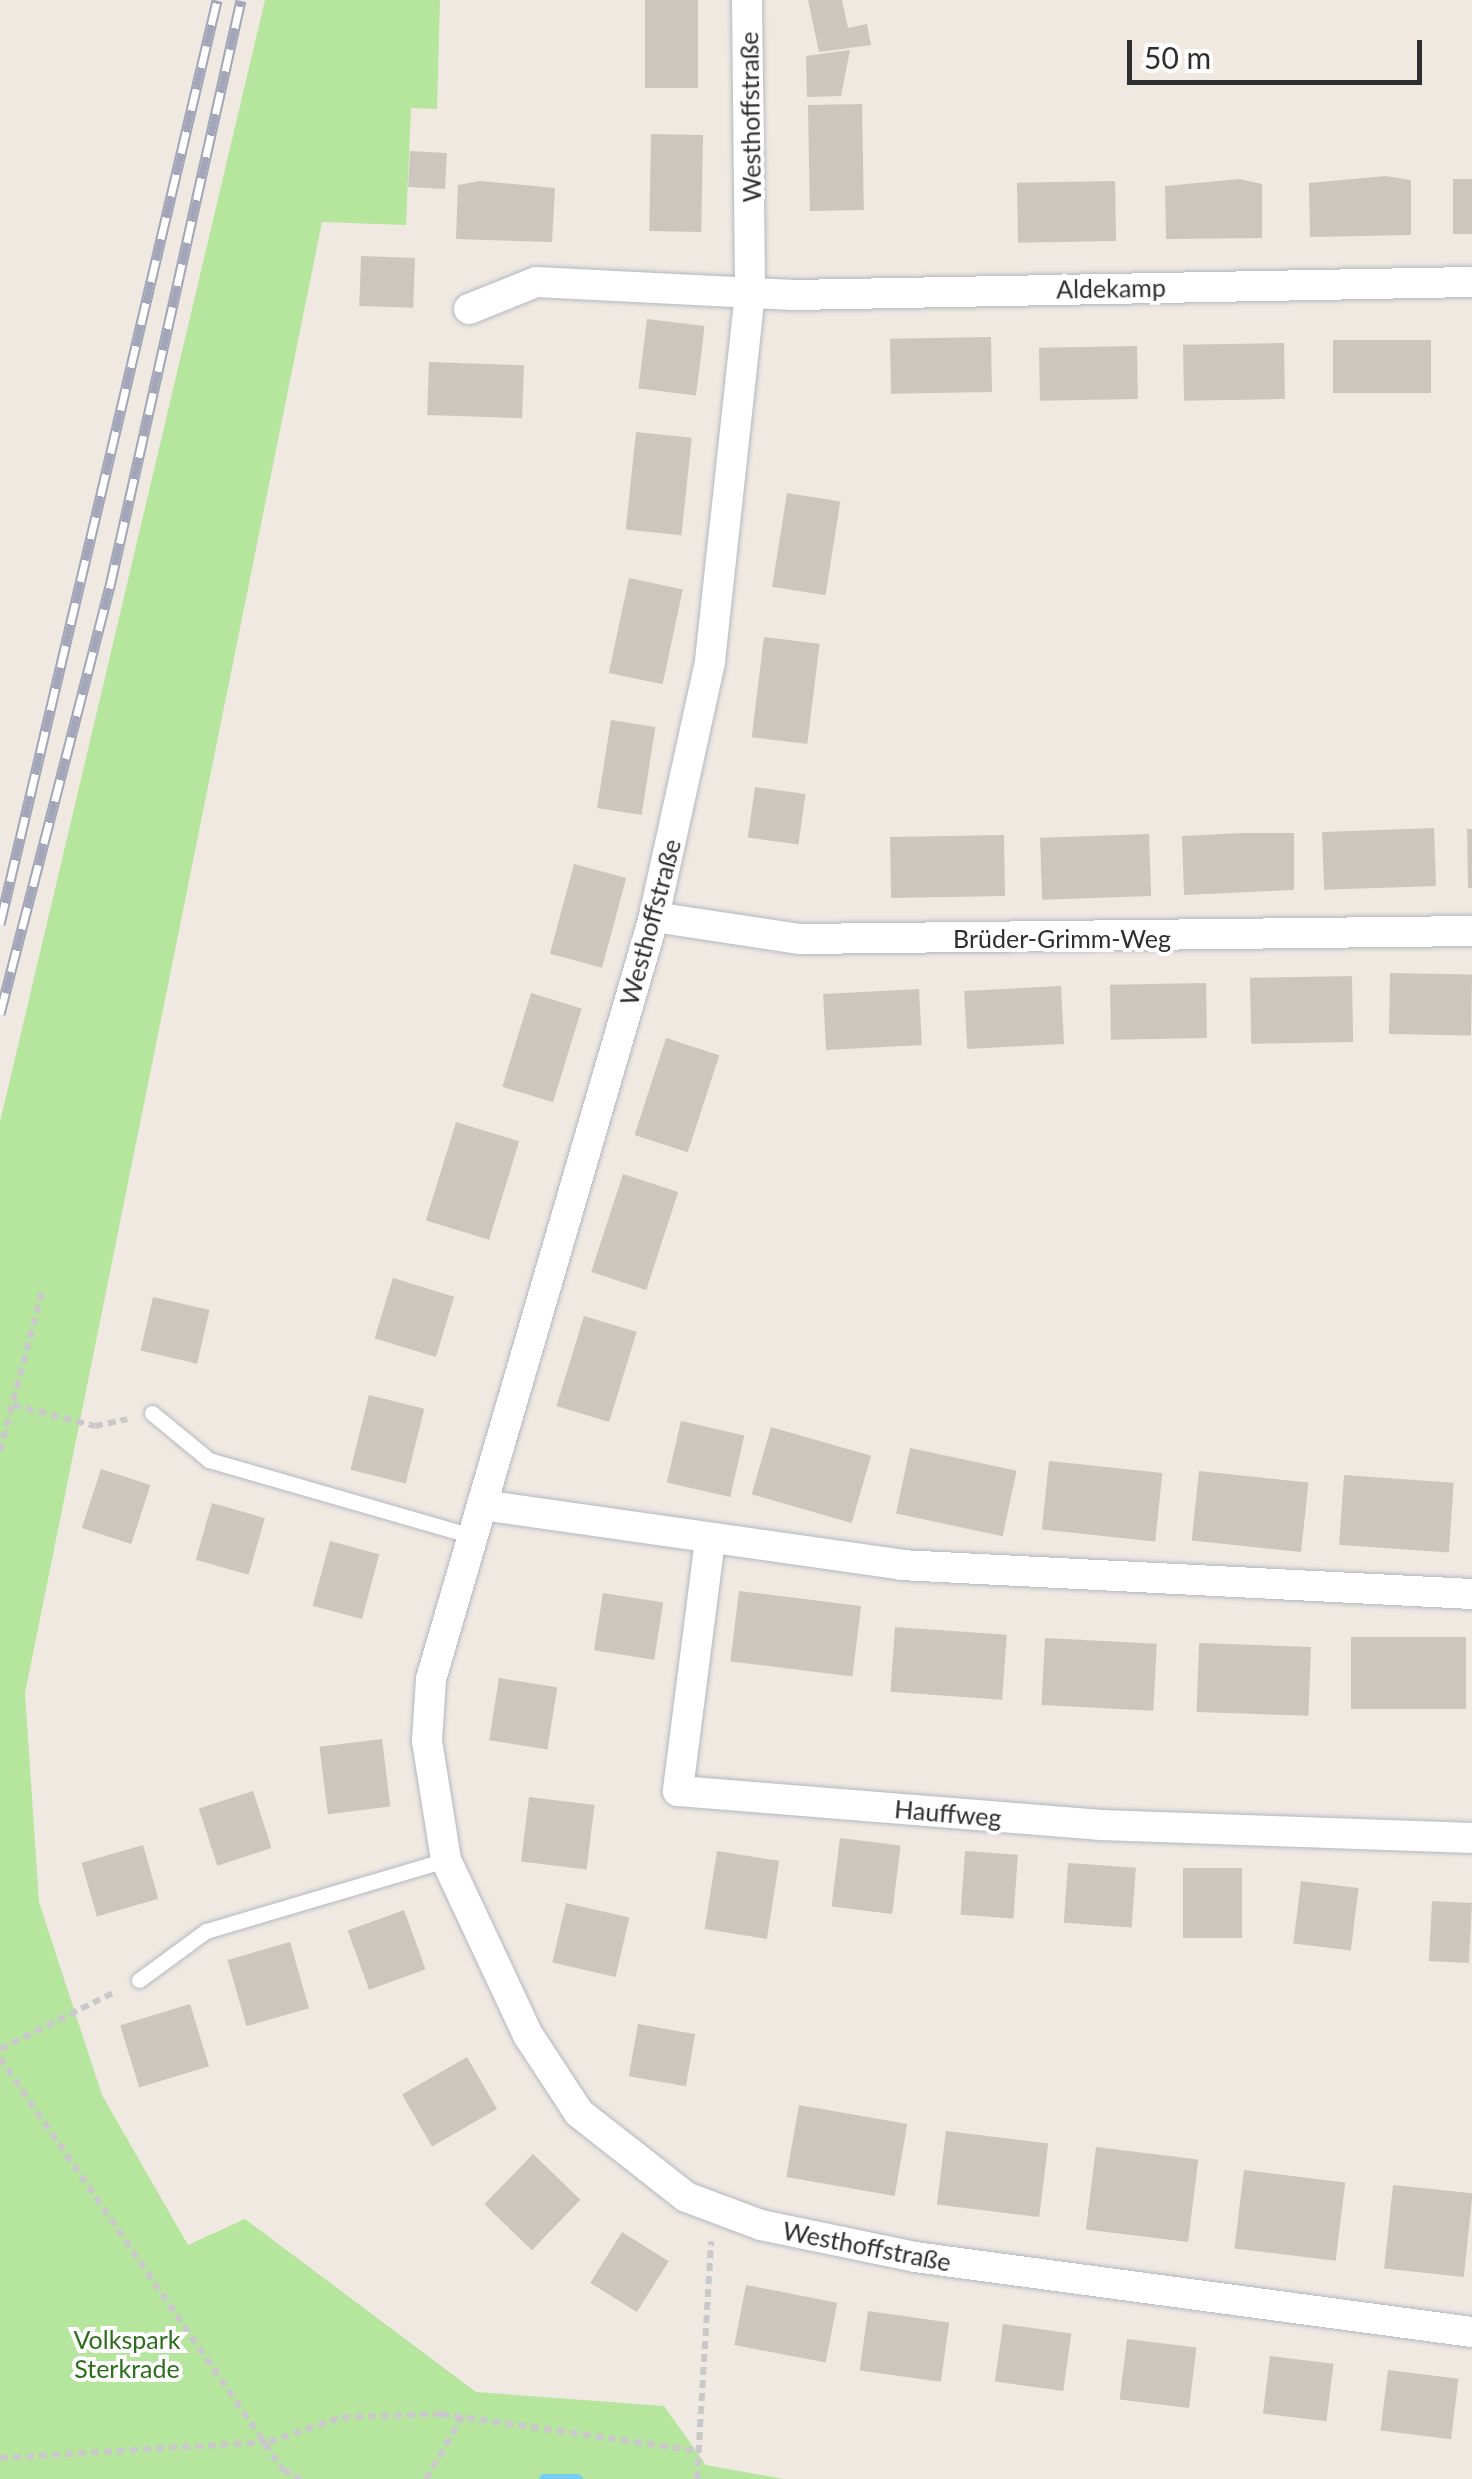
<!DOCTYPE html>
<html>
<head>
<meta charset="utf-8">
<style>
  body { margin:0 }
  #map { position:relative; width:1472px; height:2479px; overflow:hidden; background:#efe9e1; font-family:Lato,sans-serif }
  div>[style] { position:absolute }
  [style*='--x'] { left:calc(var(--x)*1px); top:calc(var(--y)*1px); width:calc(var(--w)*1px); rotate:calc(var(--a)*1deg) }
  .green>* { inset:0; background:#b6e59e }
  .stream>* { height:11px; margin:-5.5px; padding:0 5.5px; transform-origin:5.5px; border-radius:5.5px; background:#75cff0 }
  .building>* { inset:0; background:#cbc7bf; transform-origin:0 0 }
  .path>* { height:6px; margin-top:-3px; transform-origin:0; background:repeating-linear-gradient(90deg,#c9c9c9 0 8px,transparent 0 13px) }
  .roads { filter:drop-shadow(0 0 2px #b4b7c1) drop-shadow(0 0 2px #b4b7c1) }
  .lane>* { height:15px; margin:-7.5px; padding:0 7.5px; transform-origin:7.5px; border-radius:7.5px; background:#fff }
  .street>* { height:30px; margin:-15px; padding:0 15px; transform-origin:15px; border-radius:15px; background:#fff }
  .rail>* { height:11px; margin-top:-5.5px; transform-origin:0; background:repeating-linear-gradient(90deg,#fff 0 22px,#a3a6b8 0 44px); box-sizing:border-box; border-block:2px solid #a3a6b8 }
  span { translate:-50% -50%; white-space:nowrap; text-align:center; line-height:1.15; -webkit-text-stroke:8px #fff; paint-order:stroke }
  .street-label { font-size:25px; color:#2e2e2e }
  .park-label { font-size:25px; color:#2c6e1b }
  .scale { position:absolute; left:1127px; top:40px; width:295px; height:45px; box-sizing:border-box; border:5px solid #2e2e2e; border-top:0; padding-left:12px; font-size:30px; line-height:35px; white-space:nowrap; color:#2e2e2e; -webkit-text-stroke:8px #fff; paint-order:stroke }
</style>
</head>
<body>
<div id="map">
  <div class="green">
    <i style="clip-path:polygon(265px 0,440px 0,437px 109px,411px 108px,406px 225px,322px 222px,25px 1693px,39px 1902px,102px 2095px,188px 2245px,245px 2219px,476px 2392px,664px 2406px,706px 2465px,784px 2479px,0 2479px,0 1122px)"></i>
  </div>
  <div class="stream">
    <i style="--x:544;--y:2479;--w:33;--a:0"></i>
  </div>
  <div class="building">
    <i style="left:645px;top:0;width:53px;height:88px"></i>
    <i style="clip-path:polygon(808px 0,842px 0,848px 28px,867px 24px,871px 45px,819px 52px)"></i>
    <i style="clip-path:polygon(850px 50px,841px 96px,807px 97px,806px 56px)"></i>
    <i style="left:862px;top:104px;width:106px;height:54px;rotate:89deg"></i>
    <i style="left:651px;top:134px;width:52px;height:97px;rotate:1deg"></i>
    <i style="left:410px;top:151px;width:37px;height:36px;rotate:3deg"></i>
    <i style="clip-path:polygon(1386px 176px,1411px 180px,1411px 235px,1310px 237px,1309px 183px)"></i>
    <i style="clip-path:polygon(1239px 179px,1262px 184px,1262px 238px,1166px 239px,1165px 186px)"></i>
    <i style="left:1453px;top:179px;width:19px;height:55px"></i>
    <i style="clip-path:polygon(480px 181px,555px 188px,552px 242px,456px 239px,458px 185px)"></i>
    <i style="left:1115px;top:181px;width:60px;height:98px;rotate:89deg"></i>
    <i style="left:361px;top:256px;width:54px;height:50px;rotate:2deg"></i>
    <i style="left:647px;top:319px;width:58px;height:70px;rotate:7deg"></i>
    <i style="left:991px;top:337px;width:55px;height:101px;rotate:89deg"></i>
    <i style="left:1431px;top:340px;width:53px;height:98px;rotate:90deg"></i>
    <i style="left:1284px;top:343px;width:56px;height:101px;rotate:89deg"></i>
    <i style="left:1137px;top:346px;width:53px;height:98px;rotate:89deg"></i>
    <i style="left:429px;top:362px;width:95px;height:53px;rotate:2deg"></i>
    <i style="left:636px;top:432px;width:56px;height:98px;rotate:6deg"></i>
    <i style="left:787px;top:493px;width:54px;height:95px;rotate:9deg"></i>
    <i style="left:629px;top:578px;width:55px;height:97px;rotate:12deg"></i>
    <i style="left:764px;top:637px;width:56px;height:101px;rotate:7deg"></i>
    <i style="left:611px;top:720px;width:45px;height:89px;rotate:9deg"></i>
    <i style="left:755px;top:787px;width:51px;height:51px;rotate:8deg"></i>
    <i style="left:1434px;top:828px;width:58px;height:112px;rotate:88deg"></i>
    <i style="clip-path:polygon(1467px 829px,1472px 829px,1472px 888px,1468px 888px)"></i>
    <i style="clip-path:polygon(1242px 833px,1294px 833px,1294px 890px,1184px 895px,1182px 836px)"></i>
    <i style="left:1149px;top:834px;width:62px;height:109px;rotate:88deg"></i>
    <i style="left:1004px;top:835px;width:61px;height:114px;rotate:89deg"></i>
    <i style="left:574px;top:864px;width:54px;height:93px;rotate:15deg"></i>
    <i style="left:1390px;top:973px;width:82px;height:61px;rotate:1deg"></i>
    <i style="left:1352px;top:976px;width:66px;height:102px;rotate:89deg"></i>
    <i style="left:1206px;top:983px;width:55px;height:96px;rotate:89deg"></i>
    <i style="left:1061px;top:986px;width:58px;height:97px;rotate:87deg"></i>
    <i style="left:919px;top:989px;width:56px;height:96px;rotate:87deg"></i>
    <i style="left:531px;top:993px;width:53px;height:98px;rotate:17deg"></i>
    <i style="left:666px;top:1038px;width:56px;height:102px;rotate:18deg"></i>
    <i style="left:456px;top:1122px;width:66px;height:103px;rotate:17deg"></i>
    <i style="left:623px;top:1174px;width:58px;height:103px;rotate:18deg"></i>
    <i style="left:393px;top:1278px;width:64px;height:63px;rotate:17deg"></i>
    <i style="left:153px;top:1297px;width:58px;height:55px;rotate:13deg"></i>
    <i style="left:584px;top:1316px;width:55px;height:94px;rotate:17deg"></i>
    <i style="left:369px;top:1395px;width:57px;height:77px;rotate:14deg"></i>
    <i style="left:681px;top:1421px;width:65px;height:63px;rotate:13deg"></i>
    <i style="left:771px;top:1427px;width:104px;height:70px;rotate:16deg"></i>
    <i style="left:910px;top:1448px;width:109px;height:67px;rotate:12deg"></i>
    <i style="left:1049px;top:1461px;width:114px;height:69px;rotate:6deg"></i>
    <i style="left:101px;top:1469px;width:52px;height:62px;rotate:18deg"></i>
    <i style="left:1199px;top:1471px;width:110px;height:70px;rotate:6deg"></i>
    <i style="left:1344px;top:1475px;width:110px;height:70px;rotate:4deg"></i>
    <i style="left:212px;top:1503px;width:55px;height:59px;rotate:16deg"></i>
    <i style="left:330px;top:1541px;width:51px;height:67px;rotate:15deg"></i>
    <i style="left:739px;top:1591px;width:123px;height:71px;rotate:7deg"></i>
    <i style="left:603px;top:1593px;width:61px;height:58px;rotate:9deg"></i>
    <i style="left:895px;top:1627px;width:112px;height:65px;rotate:4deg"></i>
    <i style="left:1466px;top:1637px;width:72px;height:115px;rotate:90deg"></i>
    <i style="left:1045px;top:1638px;width:112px;height:67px;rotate:3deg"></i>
    <i style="left:1199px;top:1643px;width:112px;height:69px;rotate:2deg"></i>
    <i style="left:499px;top:1678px;width:59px;height:63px;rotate:9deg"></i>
    <i style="left:382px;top:1739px;width:68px;height:63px;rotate:83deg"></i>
    <i style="left:253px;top:1791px;width:60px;height:57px;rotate:72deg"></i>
    <i style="left:529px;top:1797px;width:66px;height:65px;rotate:7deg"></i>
    <i style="left:840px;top:1838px;width:61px;height:69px;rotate:7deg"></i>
    <i style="left:143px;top:1845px;width:56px;height:64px;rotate:74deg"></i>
    <i style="left:717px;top:1851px;width:63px;height:79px;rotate:9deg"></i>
    <i style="left:965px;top:1851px;width:53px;height:64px;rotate:4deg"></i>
    <i style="left:1068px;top:1863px;width:68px;height:60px;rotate:4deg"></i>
    <i style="left:1183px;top:1868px;width:59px;height:70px"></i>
    <i style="left:1301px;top:1881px;width:58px;height:63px;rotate:7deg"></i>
    <i style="left:1432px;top:1901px;width:40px;height:60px;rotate:3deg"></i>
    <i style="left:566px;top:1903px;width:65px;height:61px;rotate:13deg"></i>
    <i style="left:404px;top:1910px;width:63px;height:60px;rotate:70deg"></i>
    <i style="left:290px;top:1942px;width:69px;height:65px;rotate:74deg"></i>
    <i style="left:190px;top:2004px;width:65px;height:73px;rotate:73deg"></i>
    <i style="left:638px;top:2024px;width:58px;height:53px;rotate:10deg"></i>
    <i style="left:467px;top:2057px;width:60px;height:75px;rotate:60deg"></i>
    <i style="left:799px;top:2105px;width:110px;height:73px;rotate:10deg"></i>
    <i style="left:946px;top:2131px;width:103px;height:74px;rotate:7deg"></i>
    <i style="left:1096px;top:2147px;width:103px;height:83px;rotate:7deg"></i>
    <i style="left:533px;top:2154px;width:66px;height:70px;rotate:44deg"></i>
    <i style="left:1244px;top:2170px;width:102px;height:79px;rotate:7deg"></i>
    <i style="left:1393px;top:2185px;width:80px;height:84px;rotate:6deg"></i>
    <i style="left:622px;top:2232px;width:55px;height:60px;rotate:32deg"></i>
    <i style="left:746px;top:2285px;width:93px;height:61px;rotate:11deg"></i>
    <i style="left:868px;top:2311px;width:82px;height:60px;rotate:8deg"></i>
    <i style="left:1003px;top:2324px;width:69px;height:58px;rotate:8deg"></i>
    <i style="left:1127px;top:2339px;width:70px;height:61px;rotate:7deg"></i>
    <i style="left:1270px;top:2356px;width:64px;height:58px;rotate:7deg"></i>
    <i style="left:1388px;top:2370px;width:71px;height:61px;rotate:7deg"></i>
  </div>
  <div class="path">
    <i style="--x:13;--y:1405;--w:85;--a:14.4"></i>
    <i style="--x:95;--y:1426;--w:33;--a:-12"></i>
    <i style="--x:0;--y:1451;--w:164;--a:-75.2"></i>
    <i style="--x:0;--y:2049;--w:128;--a:-26.4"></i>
    <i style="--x:0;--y:2058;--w:500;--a:55.5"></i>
    <i style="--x:283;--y:2470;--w:20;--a:27"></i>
    <i style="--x:0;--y:2458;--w:269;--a:-3.4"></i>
    <i style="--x:269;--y:2442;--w:77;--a:-18.9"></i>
    <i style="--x:342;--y:2417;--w:99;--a:-1.7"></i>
    <i style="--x:441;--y:2414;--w:261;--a:8.2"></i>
    <i style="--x:426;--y:2479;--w:72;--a:-59.9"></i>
    <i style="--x:697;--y:2479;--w:238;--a:-86.6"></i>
  </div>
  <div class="roads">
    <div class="lane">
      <i style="--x:152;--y:1413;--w:74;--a:39.5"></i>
      <i style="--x:209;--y:1460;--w:275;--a:16.1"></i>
      <i style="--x:139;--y:1980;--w:83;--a:-36.2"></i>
      <i style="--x:206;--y:1931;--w:250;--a:-16.5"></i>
    </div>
    <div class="street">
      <i style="--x:747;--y:0;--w:293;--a:89.4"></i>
      <i style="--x:750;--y:293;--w:371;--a:96.2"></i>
      <i style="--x:710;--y:662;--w:261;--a:102.4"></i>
      <i style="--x:654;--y:917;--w:794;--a:106.31"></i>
      <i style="--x:431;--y:1679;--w:62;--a:93.7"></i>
      <i style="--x:427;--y:1741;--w:121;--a:80.9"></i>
      <i style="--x:446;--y:1860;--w:193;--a:64.9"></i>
      <i style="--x:528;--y:2035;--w:93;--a:56.8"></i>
      <i style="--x:579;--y:2113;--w:136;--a:38.1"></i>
      <i style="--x:686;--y:2197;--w:80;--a:20.5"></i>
      <i style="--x:761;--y:2225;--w:157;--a:11.7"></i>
      <i style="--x:915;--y:2257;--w:562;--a:7.67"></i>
      <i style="--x:469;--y:309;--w:72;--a:-21.9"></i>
      <i style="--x:536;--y:282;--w:258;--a:2.9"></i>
      <i style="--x:794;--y:295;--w:678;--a:-1.1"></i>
      <i style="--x:654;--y:917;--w:148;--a:8.6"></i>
      <i style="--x:800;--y:939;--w:672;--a:-0.68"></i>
      <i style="--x:482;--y:1505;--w:423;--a:8.1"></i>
      <i style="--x:901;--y:1565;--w:572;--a:2.91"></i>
      <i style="--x:710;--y:1540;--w:253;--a:97.3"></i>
      <i style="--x:678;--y:1791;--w:425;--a:4.6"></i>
      <i style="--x:1102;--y:1825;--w:370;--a:2"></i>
    </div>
  </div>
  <div class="rail">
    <i style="--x:0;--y:924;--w:949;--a:-76.78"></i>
    <i style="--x:0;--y:1014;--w:442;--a:-75.6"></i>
    <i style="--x:110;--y:586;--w:600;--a:-77.4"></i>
  </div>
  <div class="street-label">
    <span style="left:750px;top:117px;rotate:-91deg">Westhoffstraße</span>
    <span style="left:1111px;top:288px;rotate:-1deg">Aldekamp</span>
    <span style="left:650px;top:922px;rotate:-75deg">Westhoffstraße</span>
    <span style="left:1062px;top:938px">Brüder-Grimm-Weg</span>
    <span style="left:948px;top:1813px;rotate:5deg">Hauffweg</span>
    <span style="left:867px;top:2246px;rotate:11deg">Westhoffstraße</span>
  </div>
  <div class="park-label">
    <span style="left:127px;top:2354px">Volkspark<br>Sterkrade</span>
  </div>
  <div class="scale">50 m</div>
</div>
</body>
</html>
